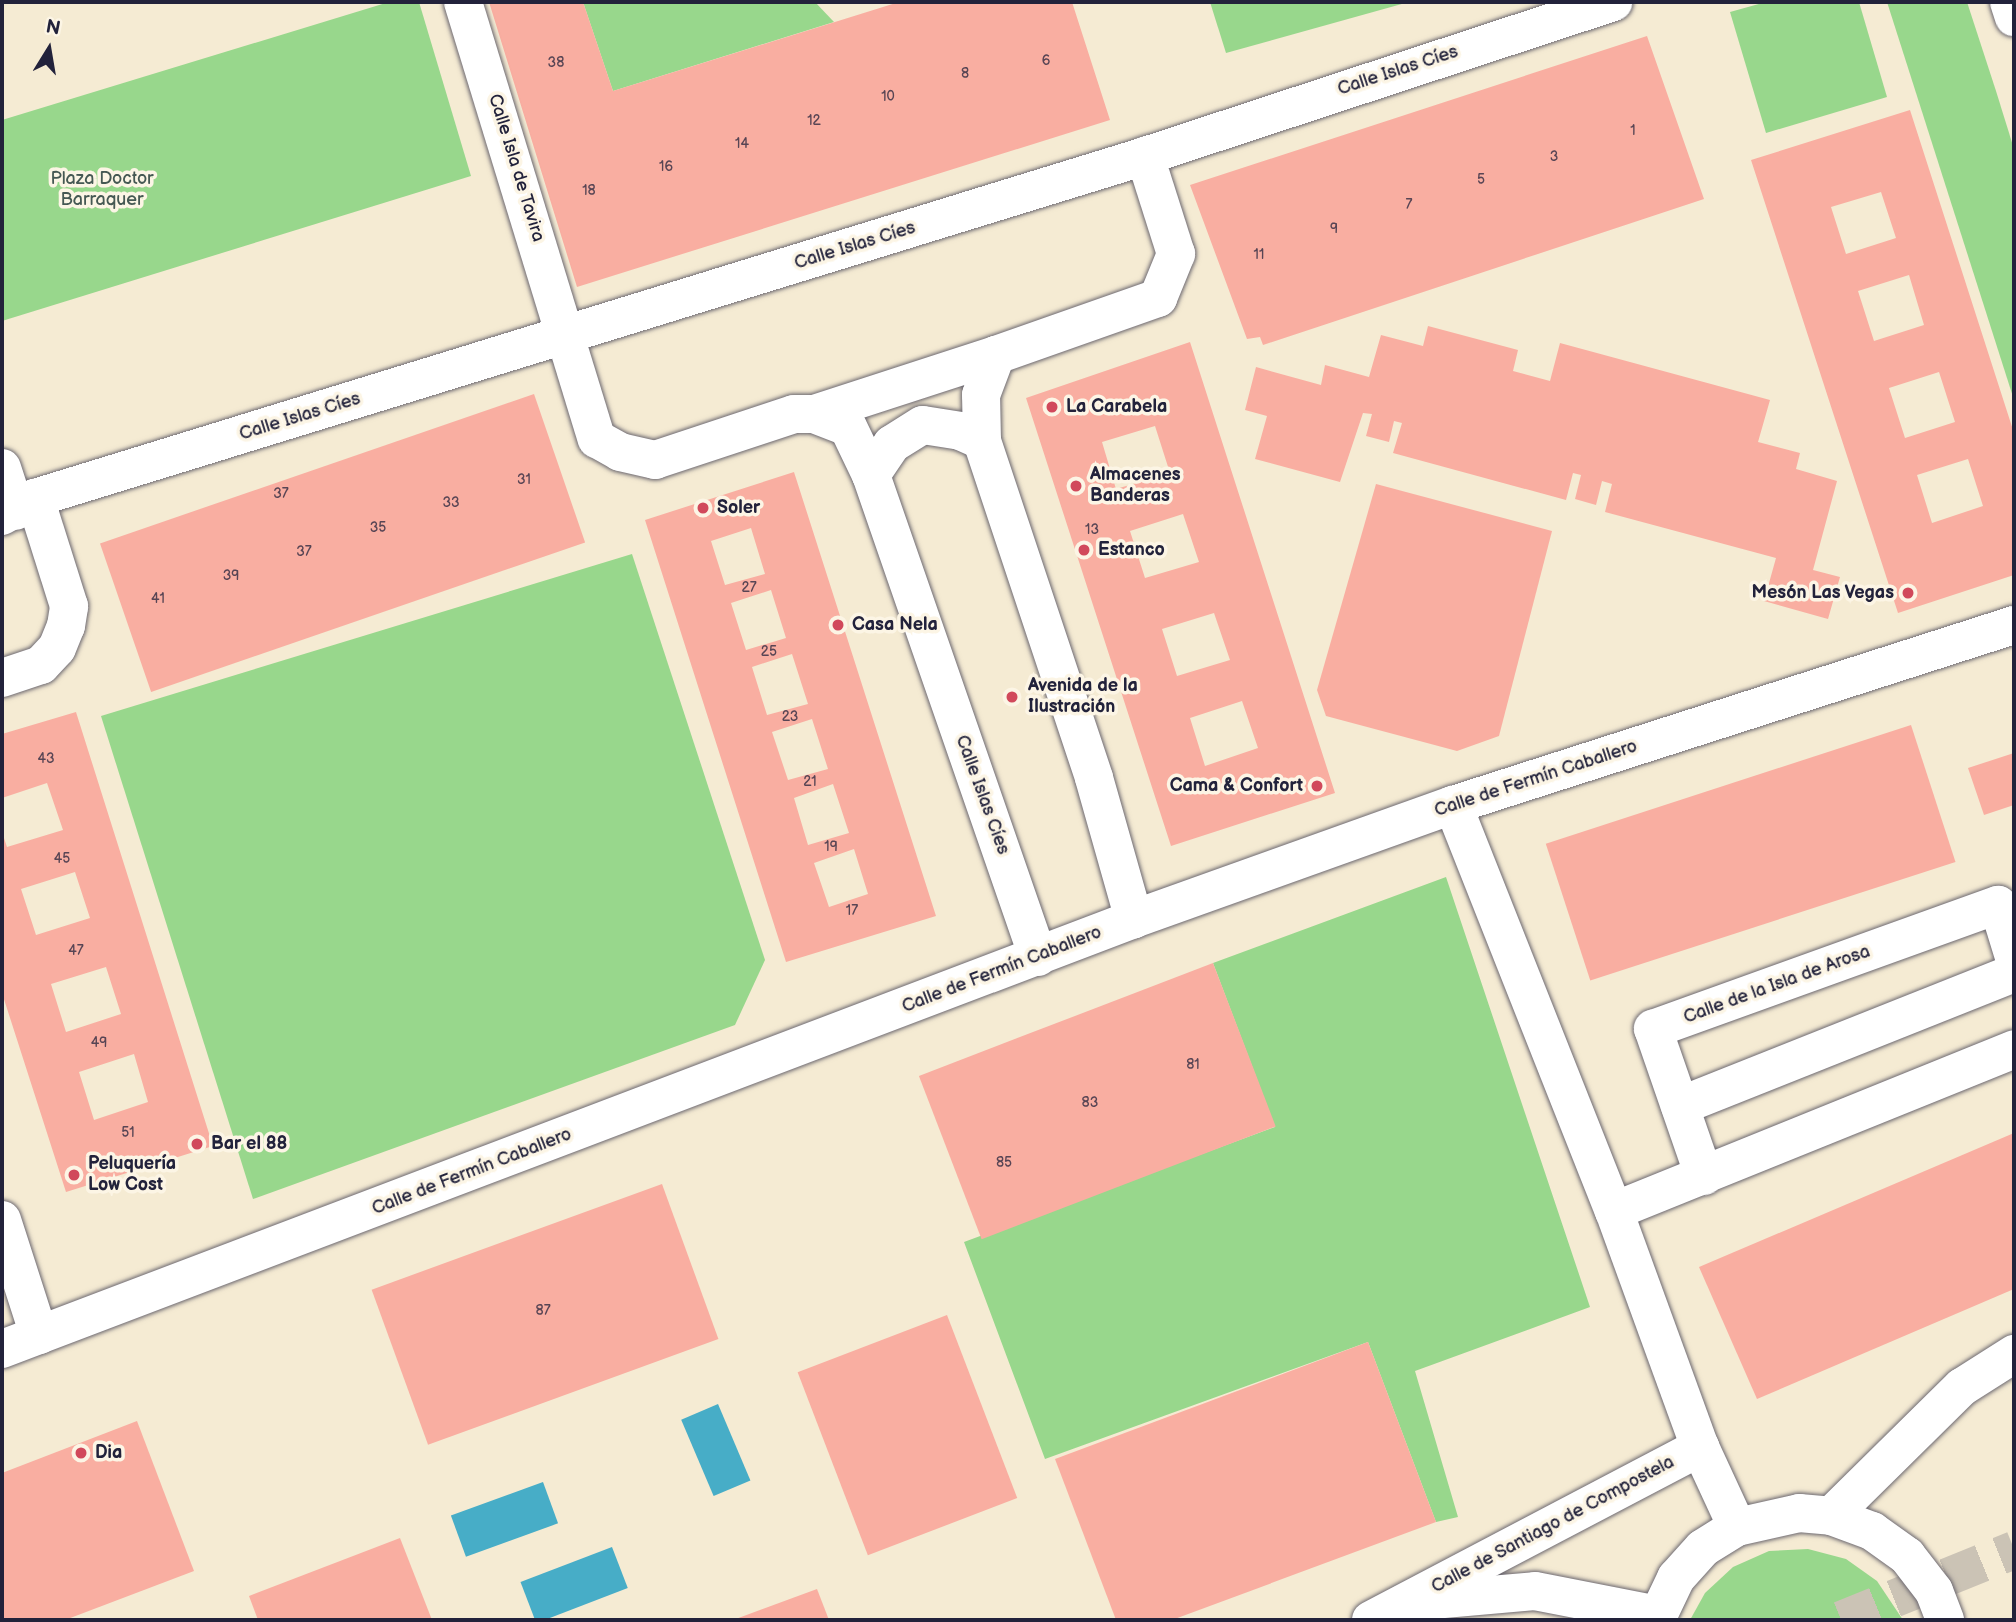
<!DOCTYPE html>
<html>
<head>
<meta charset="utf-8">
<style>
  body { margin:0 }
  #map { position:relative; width:2016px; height:1622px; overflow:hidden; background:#f5ebd3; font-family:"Balsamiq Sans",sans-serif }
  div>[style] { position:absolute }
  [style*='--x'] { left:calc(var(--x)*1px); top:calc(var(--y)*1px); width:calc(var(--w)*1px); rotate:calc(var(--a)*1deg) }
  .green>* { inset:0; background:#98d78c }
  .water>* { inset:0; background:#47adc7; transform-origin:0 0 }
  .building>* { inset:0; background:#f9aea1; transform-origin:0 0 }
  .highway-tunnel>* { height:38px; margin-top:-19px; transform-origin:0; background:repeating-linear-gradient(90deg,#cbc3b5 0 38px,transparent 0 57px) }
  .roads { filter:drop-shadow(0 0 2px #6c6870) drop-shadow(0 0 2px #6c6870) }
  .minor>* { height:38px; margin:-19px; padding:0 19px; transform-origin:19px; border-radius:19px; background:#fff }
  .dots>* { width:19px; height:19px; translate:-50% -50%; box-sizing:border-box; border:4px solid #fcf5e5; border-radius:50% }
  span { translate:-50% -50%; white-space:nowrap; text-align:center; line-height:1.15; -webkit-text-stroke:7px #fcf5e5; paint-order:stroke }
  .number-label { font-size:14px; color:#584554 }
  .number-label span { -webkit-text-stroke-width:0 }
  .street-label { font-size:18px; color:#22223b }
  .park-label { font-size:18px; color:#455853 }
  .poi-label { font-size:18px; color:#22223b; font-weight:700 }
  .left { translate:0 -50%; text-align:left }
  .right { translate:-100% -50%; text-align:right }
  .frame { position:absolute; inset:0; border:4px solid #22223b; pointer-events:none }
  .north { position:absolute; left:14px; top:14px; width:70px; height:70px; -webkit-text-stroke:5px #fcf5e5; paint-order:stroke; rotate:11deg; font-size:19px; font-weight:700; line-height:28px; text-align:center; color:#22223b }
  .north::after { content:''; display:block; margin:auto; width:24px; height:32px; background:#22223b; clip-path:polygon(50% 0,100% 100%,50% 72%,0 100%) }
</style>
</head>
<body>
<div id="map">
  <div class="green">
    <i style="clip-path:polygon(389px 2px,419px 2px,471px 176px,2px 321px,2px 120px)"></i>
    <i style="clip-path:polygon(583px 2px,815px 2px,834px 22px,613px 91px)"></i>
    <i style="clip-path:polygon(1210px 2px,1409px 2px,1226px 53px)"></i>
    <i style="clip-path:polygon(1766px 2px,1859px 2px,1887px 97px,1766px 133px,1730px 12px)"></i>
    <i style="clip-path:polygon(1887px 2px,1967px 2px,1996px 91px,2014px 149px,2014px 400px)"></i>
    <i style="clip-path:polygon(632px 554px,765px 960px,735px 1025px,253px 1199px,101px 716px)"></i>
    <i style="clip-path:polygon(1446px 877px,1590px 1307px,1415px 1371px,1458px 1517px,1436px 1522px,1368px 1342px,1045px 1459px,964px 1242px,1275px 1127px,1213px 963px)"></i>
    <i style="clip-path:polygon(1808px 1549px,1846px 1559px,1877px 1581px,1903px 1620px,1690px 1620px,1705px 1593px,1733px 1567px,1769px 1551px)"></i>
  </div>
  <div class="water">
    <i style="left:718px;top:1404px;width:83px;height:40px;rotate:67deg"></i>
    <i style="left:543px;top:1482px;width:44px;height:98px;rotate:70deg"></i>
    <i style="left:612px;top:1547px;width:44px;height:98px;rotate:69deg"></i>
  </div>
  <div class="building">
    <i style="clip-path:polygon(489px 2px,583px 2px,613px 91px,899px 2px,1072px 2px,1110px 120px,577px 287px)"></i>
    <i style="clip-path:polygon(1647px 36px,1704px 199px,1263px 345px,1260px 337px,1247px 339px,1190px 185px)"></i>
    <i style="clip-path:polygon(evenodd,1910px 110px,2014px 433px,2014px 575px,1898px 613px,1751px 160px,1910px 110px,1881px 192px,1896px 238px,1846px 254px,1831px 207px,1881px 192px,1910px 110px,1909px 275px,1924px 325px,1874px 341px,1858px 291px,1909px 275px,1910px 110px,1939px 372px,1955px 422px,1905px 438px,1889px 388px,1939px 372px,1910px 110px,1968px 459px,1983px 506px,1932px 523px,1917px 475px,1968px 459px)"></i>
    <i style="clip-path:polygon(1428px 326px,1518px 350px,1513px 371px,1550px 381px,1560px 343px,1770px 400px,1758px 442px,1800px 453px,1796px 469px,1837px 481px,1813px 570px,1840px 577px,1828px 619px,1764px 601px,1776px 558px,1605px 512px,1612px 484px,1602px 481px,1596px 505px,1575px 499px,1581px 475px,1573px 473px,1566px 500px,1393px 453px,1402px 423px,1394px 421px,1389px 442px,1366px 436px,1372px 414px,1363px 413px,1340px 482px,1255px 459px,1267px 416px,1245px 410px,1256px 367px,1321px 385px,1325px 365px,1369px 377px,1381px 335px,1423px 346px)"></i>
    <i style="clip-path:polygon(evenodd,1190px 342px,1335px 793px,1171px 846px,1026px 398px,1190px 342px,1155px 426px,1170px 473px,1116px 489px,1102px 442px,1155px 426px,1190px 342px,1183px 514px,1199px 562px,1145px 578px,1130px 531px,1183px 514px,1190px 342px,1214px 613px,1230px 660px,1177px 676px,1162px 629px,1214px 613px,1190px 342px,1242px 701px,1258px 748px,1205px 766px,1190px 718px,1242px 701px)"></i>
    <i style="left:534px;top:394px;width:157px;height:459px;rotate:71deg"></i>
    <i style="clip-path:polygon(evenodd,794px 472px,936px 916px,786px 962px,645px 520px,794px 472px,751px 528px,765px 574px,725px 585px,711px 541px,751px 528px,794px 472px,771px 590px,786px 638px,746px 650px,731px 603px,771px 590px,794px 472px,792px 654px,808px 704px,767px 715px,752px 667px,792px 654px,794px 472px,812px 719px,828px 769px,788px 780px,772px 732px,812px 719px,794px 472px,833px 784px,849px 833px,808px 845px,794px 798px,833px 784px,794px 472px,854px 849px,868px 894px,829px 907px,814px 863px,854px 849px)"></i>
    <i style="clip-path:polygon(1376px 484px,1552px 531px,1499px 736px,1457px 751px,1326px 716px,1317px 690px)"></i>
    <i style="clip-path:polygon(evenodd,76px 712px,213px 1146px,66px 1192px,2px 993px,2px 832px,7px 847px,63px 830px,47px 783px,2px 798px,2px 734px,76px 712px,75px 872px,90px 918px,36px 935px,21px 889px,75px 872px,76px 712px,106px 967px,121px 1014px,66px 1032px,51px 984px,106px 967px,76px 712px,134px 1054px,148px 1102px,94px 1120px,79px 1072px,134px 1054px)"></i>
    <i style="left:1911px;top:725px;width:144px;height:384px;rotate:72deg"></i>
    <i style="clip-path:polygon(2014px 753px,2014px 805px,1984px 815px,1968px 768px)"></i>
    <i style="left:1213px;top:963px;width:175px;height:315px;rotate:69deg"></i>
    <i style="clip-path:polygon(2014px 1133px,2014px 1289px,1757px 1399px,1699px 1267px)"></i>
    <i style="left:662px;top:1184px;width:165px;height:309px;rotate:70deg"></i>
    <i style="left:947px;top:1315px;width:196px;height:160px;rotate:69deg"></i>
    <i style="clip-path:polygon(1368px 1342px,1436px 1522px,1172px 1620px,1116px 1620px,1055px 1459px)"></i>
    <i style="clip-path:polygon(137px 1421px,194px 1571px,65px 1620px,2px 1620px,2px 1473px)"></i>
    <i style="clip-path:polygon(400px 1538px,432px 1620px,258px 1620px,249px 1596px)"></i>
    <i style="clip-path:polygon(817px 1589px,829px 1620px,733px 1620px)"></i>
  </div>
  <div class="highway-tunnel">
    <i style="--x:1841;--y:1620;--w:187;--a:-22"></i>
  </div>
  <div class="roads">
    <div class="minor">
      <i style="--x:463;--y:2;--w:457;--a:73"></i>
      <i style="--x:597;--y:439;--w:26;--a:29"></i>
      <i style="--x:620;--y:452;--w:36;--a:13"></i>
      <i style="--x:655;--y:460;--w:146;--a:-18.3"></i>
      <i style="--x:794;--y:414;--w:20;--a:0"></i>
      <i style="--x:814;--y:414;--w:36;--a:21"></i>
      <i style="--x:848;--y:427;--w:53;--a:64.4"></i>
      <i style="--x:2009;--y:2;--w:16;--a:72"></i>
      <i style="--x:814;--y:414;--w:191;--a:-18"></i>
      <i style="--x:982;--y:441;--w:46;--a:-91.2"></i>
      <i style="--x:981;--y:395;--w:43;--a:-69.4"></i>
      <i style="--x:996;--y:355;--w:172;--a:-19.4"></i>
      <i style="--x:1158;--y:298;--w:48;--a:-67.8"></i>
      <i style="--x:1176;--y:254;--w:103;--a:-107.6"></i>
      <i style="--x:2;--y:468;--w:45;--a:72"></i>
      <i style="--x:2;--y:516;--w:38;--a:-29"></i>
      <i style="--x:35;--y:498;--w:1161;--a:-17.12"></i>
      <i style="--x:1145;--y:156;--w:493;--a:-18.2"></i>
      <i style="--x:2;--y:678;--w:41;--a:-18.4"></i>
      <i style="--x:41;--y:665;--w:23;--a:-47"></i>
      <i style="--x:57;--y:648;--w:24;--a:-68"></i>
      <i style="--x:66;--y:626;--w:20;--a:-81"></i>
      <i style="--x:69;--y:606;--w:113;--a:-107.5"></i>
      <i style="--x:1453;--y:805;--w:437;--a:68.4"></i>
      <i style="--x:1614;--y:1211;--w:251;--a:70"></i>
      <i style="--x:1700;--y:1447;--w:88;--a:65.2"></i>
      <i style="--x:1038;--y:957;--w:510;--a:-109.11"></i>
      <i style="--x:871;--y:475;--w:37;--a:-56"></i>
      <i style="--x:892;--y:444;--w:36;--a:-32"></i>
      <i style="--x:923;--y:425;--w:37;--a:9"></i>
      <i style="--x:960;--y:431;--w:24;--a:24"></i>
      <i style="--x:982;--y:441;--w:355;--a:71.6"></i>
      <i style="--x:1094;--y:778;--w:147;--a:74.2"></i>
      <i style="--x:1680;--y:1106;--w:360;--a:-21.7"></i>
      <i style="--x:1704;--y:1176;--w:156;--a:-109.1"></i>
      <i style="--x:1653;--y:1029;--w:367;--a:-19.8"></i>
      <i style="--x:1998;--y:905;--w:54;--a:72.9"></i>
      <i style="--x:1614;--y:1211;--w:432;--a:-22"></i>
      <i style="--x:2;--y:1220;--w:121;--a:72.2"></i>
      <i style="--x:2;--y:1349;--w:1211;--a:-20.8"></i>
      <i style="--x:1134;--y:919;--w:339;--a:-19.7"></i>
      <i style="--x:1453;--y:805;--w:589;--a:-17.79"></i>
      <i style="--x:1831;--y:1516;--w:184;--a:-44.6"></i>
      <i style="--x:1962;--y:1387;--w:62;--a:-32.4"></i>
      <i style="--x:1421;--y:1601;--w:114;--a:-5"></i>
      <i style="--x:1535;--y:1591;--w:125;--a:11"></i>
      <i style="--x:1371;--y:1620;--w:372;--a:-27.7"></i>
      <i style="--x:1656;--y:1620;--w:47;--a:-64.5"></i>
      <i style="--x:1676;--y:1578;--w:40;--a:-48"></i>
      <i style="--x:1703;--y:1548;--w:40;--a:-32"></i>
      <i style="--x:1737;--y:1527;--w:64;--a:-12.7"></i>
      <i style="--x:1799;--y:1513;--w:32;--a:5"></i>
      <i style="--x:1831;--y:1516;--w:44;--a:20.1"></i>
      <i style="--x:1872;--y:1531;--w:43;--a:35.5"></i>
      <i style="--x:1907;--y:1556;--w:44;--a:52.4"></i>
      <i style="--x:1934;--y:1591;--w:31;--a:69"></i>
    </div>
  </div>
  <div class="dots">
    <i style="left:1052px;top:407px;background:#d1495b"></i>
    <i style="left:1076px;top:486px;background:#d1495b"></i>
    <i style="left:703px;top:508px;background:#d1495b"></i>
    <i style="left:1084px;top:550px;background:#d1495b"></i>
    <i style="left:1908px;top:593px;background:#d1495b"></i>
    <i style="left:838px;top:625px;background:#d1495b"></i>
    <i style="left:1012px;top:697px;background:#d1495b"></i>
    <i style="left:1317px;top:786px;background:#d1495b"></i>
    <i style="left:197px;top:1144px;background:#d1495b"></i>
    <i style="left:74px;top:1175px;background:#d1495b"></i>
    <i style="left:81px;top:1453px;background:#d1495b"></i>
  </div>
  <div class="number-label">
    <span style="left:1046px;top:61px">6</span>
    <span style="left:556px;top:63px">38</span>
    <span style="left:965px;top:74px">8</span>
    <span style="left:888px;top:97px">10</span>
    <span style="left:814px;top:121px">12</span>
    <span style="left:1633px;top:131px">1</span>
    <span style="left:742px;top:144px">14</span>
    <span style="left:1554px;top:157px">3</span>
    <span style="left:666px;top:167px">16</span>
    <span style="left:1481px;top:180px">5</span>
    <span style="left:589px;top:191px">18</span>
    <span style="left:1409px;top:205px">7</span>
    <span style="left:1334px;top:229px">9</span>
    <span style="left:1259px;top:255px">11</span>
    <span style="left:524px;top:480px">31</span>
    <span style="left:281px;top:494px">37</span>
    <span style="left:451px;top:503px">33</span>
    <span style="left:378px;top:528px">35</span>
    <span style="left:1092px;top:530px">13</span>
    <span style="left:304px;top:552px">37</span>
    <span style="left:231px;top:576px">39</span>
    <span style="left:749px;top:588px">27</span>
    <span style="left:158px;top:599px">41</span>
    <span style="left:769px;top:652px">25</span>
    <span style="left:790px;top:717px">23</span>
    <span style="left:46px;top:759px">43</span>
    <span style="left:810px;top:782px">21</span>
    <span style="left:831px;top:847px">19</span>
    <span style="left:62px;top:859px">45</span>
    <span style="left:852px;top:911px">17</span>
    <span style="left:76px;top:951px">47</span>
    <span style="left:99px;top:1043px">49</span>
    <span style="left:1193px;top:1065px">81</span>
    <span style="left:1090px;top:1103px">83</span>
    <span style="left:128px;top:1133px">51</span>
    <span style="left:1004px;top:1163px">85</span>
    <span style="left:543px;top:1311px">87</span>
  </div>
  <div class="street-label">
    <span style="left:1398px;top:71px;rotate:-18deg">Calle Islas Cíes</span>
    <span style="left:516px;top:168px;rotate:73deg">Calle Isla de Tavira</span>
    <span style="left:855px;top:246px;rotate:-17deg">Calle Islas Cíes</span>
    <span style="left:300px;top:417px;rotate:-17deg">Calle Islas Cíes</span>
    <span style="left:1536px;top:779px;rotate:-18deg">Calle de Fermín Caballero</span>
    <span style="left:982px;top:795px;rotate:70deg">Calle Islas Cíes</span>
    <span style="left:1002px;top:970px;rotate:-21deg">Calle de Fermín Caballero</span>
    <span style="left:1777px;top:985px;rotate:-20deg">Calle de la Isla de Arosa</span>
    <span style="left:472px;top:1172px;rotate:-21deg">Calle de Fermín Caballero</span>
    <span style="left:1553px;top:1525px;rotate:-28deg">Calle de Santiago de Compostela</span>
  </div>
  <div class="park-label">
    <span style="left:102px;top:190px">Plaza Doctor<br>Barraquer</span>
  </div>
  <div class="poi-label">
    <span class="left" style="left:1066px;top:407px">La Carabela</span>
    <span class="left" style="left:1090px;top:486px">Almacenes<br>Banderas</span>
    <span class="left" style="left:717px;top:508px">Soler</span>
    <span class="left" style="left:1098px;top:550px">Estanco</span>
    <span class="right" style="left:1894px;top:593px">Mesón Las Vegas</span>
    <span class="left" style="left:852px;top:625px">Casa Nela</span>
    <span class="left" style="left:1028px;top:697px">Avenida de la<br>Ilustración</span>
    <span class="right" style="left:1303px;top:786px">Cama &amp; Confort</span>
    <span class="left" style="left:211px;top:1144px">Bar el 88</span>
    <span class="left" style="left:88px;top:1175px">Peluquería<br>Low Cost</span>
    <span class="left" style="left:95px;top:1453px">Dia</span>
  </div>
  <div class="frame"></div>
  <div class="north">N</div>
</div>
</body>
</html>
